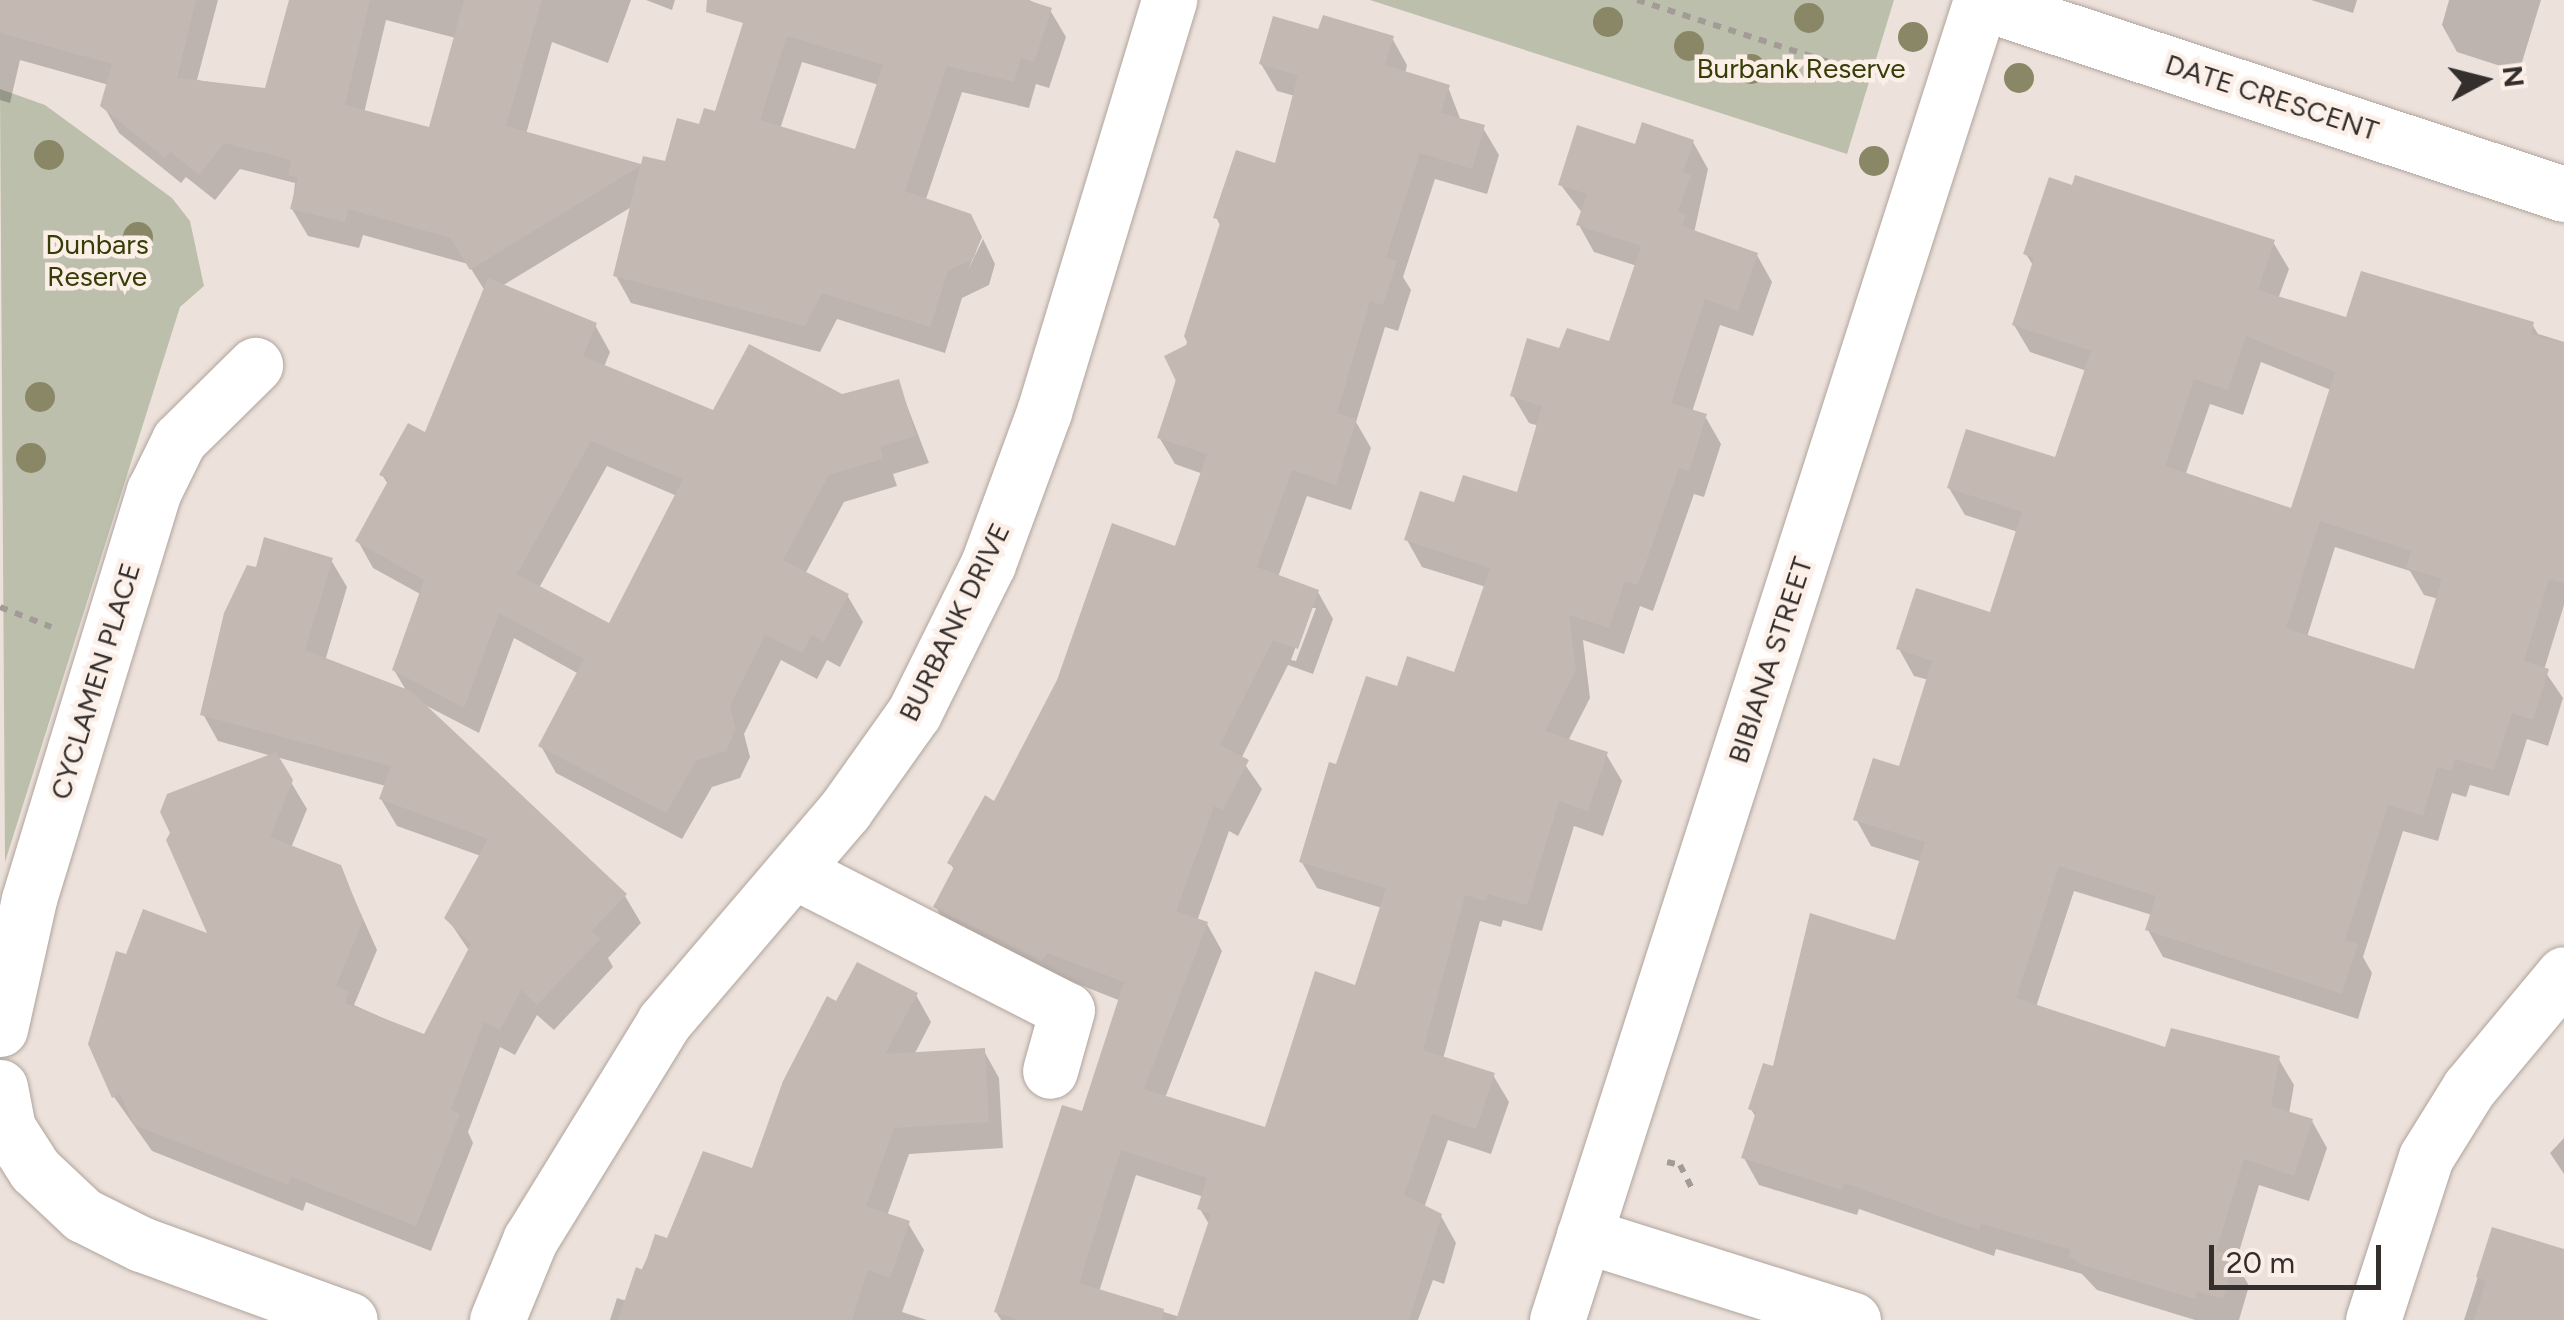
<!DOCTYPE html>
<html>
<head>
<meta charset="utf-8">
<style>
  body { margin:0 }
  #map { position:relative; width:2564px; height:1320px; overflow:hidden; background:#ede2db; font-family:Figtree,sans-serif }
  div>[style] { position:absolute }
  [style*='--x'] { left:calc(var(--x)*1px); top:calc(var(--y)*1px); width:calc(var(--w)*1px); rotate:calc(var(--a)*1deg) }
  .green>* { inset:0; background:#bbbfac }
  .shadow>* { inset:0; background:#0003 }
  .building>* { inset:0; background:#c4b8b3 }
  .path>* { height:6px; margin-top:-3px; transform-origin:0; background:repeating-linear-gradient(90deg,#a39b96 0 8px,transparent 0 16px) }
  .roads { filter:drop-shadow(0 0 2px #afa49d) drop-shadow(0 0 2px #afa49d) }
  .minor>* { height:55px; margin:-27.5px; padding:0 27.5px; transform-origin:27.5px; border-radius:27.5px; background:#fff }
  .trees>* { width:30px; height:30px; margin:-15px; border-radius:50%; background:#898766 }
  span { translate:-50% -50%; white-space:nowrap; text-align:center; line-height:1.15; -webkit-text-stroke:9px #fbefe8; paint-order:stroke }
  .park-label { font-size:28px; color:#373d07 }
  .street-label { font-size:28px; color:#342f2d }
  .north { position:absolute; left:2434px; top:30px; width:100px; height:100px; -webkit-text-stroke:8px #fbefe8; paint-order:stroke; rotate:83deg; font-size:28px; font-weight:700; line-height:40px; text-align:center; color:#342f2d }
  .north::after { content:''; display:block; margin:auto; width:35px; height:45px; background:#342f2d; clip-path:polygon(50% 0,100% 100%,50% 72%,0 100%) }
  .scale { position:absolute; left:2209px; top:1245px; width:172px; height:45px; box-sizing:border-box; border:5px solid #342f2d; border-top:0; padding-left:12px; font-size:30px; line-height:35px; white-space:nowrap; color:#342f2d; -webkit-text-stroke:8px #fbefe8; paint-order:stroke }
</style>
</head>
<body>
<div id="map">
  <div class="green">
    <i style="clip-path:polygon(1370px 0,1894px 0,1847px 154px)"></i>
    <i style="clip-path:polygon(0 89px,45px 105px,172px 198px,190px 221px,204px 286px,180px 307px,5px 862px)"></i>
  </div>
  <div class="shadow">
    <i style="clip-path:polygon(evenodd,0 0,218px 0,197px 80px,267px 91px,291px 0,631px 0,608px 63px,552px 42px,526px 134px,643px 167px,666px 164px,717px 114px,753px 0,1029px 0,1050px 10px,1066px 37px,1049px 88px,1036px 84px,1029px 108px,962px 92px,926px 199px,969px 216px,982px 237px,968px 270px,983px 239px,995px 264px,989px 285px,962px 298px,945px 353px,837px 319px,820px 352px,631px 303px,616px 276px,633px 206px,502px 286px,595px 325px,610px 352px,604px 367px,714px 413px,842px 397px,898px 382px,929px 463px,893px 474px,897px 486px,844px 502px,805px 574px,847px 595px,863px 622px,840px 667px,827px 660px,817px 679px,781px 660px,744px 734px,750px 757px,740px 778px,712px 787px,682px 839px,556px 773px,541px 746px,579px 674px,514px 638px,479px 733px,425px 705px,625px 896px,641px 923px,608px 958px,613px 967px,554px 1030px,537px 1015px,515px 1055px,500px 1047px,468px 1132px,473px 1143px,431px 1251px,306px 1202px,303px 1211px,152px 1151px,114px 1097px,128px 957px,212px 937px,272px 756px,218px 741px,203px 714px,331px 560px,347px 587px,325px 661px,407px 692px,394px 670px,422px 595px,373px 568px,358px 541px,388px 484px,382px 475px,426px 436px,485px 291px,468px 264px,363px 235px,359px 248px,308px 236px,292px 209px,295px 183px,240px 169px,215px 200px,186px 177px,181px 183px,119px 133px,103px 105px,109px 85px,20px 60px,10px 103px,0 100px,0 0,386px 20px,456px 38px,431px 130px,364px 113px,386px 20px,0 0,802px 62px,879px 85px,857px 152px,780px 129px,802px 62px,0 0,607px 466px,677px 496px,610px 627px,539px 588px,607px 466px,0 0,276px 757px,386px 786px,381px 799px,397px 826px,481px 856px,447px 918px,470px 952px,425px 1037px,354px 1005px,377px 950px,340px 867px,291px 848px,307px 809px,276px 757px)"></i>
    <i style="clip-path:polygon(646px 0,675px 0,672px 10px)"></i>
    <i style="clip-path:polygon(2311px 0,2357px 0,2353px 13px)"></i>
    <i style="clip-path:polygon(2449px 0,2541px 0,2519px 72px,2457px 52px,2442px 25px)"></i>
    <i style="clip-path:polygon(evenodd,1320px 32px,1392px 38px,1407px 65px,1405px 74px,1448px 87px,1461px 121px,1483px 128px,1499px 155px,1487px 194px,1435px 179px,1403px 277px,1411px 290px,1398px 331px,1385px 327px,1356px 422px,1371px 448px,1351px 510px,1307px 496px,1278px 577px,1318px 592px,1333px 619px,1313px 674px,1288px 665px,1241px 759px,1262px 789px,1238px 836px,1229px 831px,1197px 921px,1207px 924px,1222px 951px,1165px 1098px,1267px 1130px,1357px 988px,1382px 908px,1317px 888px,1301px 861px,1338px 767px,1399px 689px,1456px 675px,1486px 587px,1422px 567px,1407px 540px,1455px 505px,1518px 495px,1539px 426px,1529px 423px,1513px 396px,1561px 351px,1611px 344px,1637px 266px,1594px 252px,1579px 225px,1583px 214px,1560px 184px,1636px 147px,1693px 142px,1708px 169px,1694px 233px,1757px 255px,1772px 282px,1753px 336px,1720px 325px,1692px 412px,1705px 416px,1721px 444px,1704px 497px,1694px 494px,1653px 611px,1640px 606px,1624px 654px,1583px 640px,1590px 698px,1568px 741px,1606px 754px,1622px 781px,1603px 836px,1574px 826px,1542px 931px,1503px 920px,1501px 927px,1480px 921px,1443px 1059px,1493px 1075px,1509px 1102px,1491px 1154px,1448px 1140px,1424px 1208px,1441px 1216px,1456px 1243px,1444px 1284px,1433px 1280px,1418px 1320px,1001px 1320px,996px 1312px,1084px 1114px,1121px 1001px,951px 934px,936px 907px,955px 871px,950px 863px,1176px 549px,1203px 474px,1175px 464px,1159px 437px,1221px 227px,1216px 217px,1277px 166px,1295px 96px,1277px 91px,1261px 64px,1320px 32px,1310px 608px,1316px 608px,1296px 661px,1291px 660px,1310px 608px,1320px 32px,1136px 1175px,1204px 1197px,1200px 1209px,1210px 1226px,1180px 1317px,1099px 1292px,1136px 1175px)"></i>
    <i style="clip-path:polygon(evenodd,2273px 242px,2289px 269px,2278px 299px,2348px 320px,2532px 324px,2538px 334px,2564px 342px,2564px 605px,2544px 670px,2563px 698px,2548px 746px,2527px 739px,2509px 796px,2470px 785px,2466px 797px,2452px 793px,2438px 841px,2403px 831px,2363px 957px,2372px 973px,2358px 1019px,2163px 957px,2148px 930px,2152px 915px,2074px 891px,2036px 1007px,2167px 1050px,2278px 1058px,2294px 1085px,2289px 1114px,2312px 1121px,2327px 1148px,2309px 1201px,2259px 1185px,2236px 1262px,2249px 1286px,2239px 1320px,2195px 1320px,2097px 1290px,2082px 1274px,1996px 1249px,1994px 1256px,1859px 1209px,1857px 1215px,1759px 1185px,1744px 1158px,1756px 1118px,1751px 1109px,1775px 1069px,1897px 943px,1922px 862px,1871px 846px,1856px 819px,1900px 769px,1929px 680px,1914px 676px,1899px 649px,1992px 615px,2018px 532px,1965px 515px,1949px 488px,2057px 460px,2087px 371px,2030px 352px,2014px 325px,2034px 267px,2026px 254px,2273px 242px,2261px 362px,2331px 390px,2292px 511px,2186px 473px,2210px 404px,2243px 415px,2261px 362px,2273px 242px,2335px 547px,2410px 571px,2424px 595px,2439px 599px,2415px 672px,2307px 637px,2335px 547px)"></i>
    <i style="clip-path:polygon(916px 995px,931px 1022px,914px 1055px,984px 1051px,999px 1078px,1003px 1148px,909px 1154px,887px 1216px,908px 1223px,924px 1250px,902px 1312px,927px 1320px,610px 1320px,617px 1298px,627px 1301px,657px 1237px,669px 1241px,753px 1171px,837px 1004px)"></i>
    <i style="clip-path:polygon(2564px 1138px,2564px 1174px,2550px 1153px)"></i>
    <i style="clip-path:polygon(2493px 1230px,2564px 1252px,2564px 1320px,2464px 1320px)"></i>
  </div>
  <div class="building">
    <i style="clip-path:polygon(evenodd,0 0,196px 0,177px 78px,265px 88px,289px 0,370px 0,345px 105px,429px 127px,464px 0,542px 0,506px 126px,641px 164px,643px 156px,665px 161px,677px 118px,699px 124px,704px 108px,715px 111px,743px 23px,706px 12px,707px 0,1027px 0,1052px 8px,1034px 62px,1021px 58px,1014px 82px,947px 66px,905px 191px,971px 214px,981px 235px,974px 258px,948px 271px,930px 327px,822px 293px,805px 326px,613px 276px,640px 166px,470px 270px,450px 238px,348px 209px,345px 222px,290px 209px,298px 178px,288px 175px,291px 160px,224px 143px,199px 175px,170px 151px,165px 158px,100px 106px,112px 64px,0 33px,0 0,787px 36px,883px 65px,855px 149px,760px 120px,787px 36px)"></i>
    <i style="clip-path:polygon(1323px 15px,1394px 36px,1385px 65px,1450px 85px,1441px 113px,1485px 125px,1472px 169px,1420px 153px,1386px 258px,1397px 261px,1383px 305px,1370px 301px,1337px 413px,1357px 419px,1336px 485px,1292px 470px,1257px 567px,1319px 590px,1298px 649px,1273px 640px,1220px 745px,1249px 760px,1223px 810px,1214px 806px,1176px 911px,1208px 922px,1144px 1089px,1265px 1127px,1315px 971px,1355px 985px,1386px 888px,1299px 862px,1329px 762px,1336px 764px,1366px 676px,1397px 686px,1407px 656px,1454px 672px,1490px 568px,1404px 540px,1420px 491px,1454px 502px,1463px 475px,1517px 492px,1542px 406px,1510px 396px,1527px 338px,1559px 348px,1567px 328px,1609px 341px,1641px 246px,1576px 225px,1587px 194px,1558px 185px,1577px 125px,1635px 144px,1642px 122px,1694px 140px,1683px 172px,1691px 175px,1678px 211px,1686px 215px,1682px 226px,1758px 253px,1738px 311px,1705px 299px,1671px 403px,1707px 414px,1689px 471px,1679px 468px,1638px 585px,1625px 581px,1609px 628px,1569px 615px,1576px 670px,1545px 731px,1608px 752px,1588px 811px,1559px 801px,1527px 905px,1488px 894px,1486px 901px,1465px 895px,1423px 1050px,1495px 1073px,1476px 1129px,1432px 1114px,1404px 1195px,1442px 1214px,1409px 1320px,1176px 1320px,1211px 1214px,1197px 1209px,1207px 1178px,1121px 1150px,1079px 1283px,1164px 1309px,1162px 1320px,1019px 1320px,994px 1312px,1062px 1105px,1082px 1111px,1124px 982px,1047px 953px,1042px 961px,933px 907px,954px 867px,947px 863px,985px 795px,994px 801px,1057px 680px,1112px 523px,1175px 546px,1207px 454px,1157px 438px,1176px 381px,1164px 356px,1188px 344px,1184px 336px,1221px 220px,1213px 218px,1236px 150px,1275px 163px,1298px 75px,1259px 64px,1273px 16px,1318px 29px)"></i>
    <i style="clip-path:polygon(evenodd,2075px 175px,2275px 240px,2258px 290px,2346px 317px,2361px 271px,2534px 322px,2531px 334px,2564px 343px,2564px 583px,2549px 579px,2524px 661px,2549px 669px,2533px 720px,2512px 713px,2494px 770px,2455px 759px,2451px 771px,2437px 767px,2423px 816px,2388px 805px,2345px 940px,2358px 944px,2342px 994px,2145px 930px,2156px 896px,2059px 866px,2016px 998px,2165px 1047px,2171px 1028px,2280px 1056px,2271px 1106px,2313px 1119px,2294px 1176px,2244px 1159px,2216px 1251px,2235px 1257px,2223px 1299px,2197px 1292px,2195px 1299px,2080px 1264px,2069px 1256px,2071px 1250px,1981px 1224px,1979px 1230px,1844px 1183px,1842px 1190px,1741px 1158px,1756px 1112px,1748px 1109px,1763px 1063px,1773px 1066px,1810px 913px,1895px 940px,1925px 842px,1853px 820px,1873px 758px,1899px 766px,1932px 661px,1896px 649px,1916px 588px,1990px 612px,2022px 512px,1947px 488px,1966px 429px,2055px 457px,2091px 351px,2012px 325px,2034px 258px,2023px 254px,2049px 177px,2072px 185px,2075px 175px,2246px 336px,2335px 372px,2291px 508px,2165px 466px,2194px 379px,2228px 390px,2246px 336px,2075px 175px,2320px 521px,2411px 551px,2406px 568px,2442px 579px,2414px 669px,2286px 628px,2320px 521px)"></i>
    <i style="clip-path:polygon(evenodd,488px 278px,597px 323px,583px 356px,713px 410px,749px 344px,842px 394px,899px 379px,916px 436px,880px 447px,883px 459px,829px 475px,783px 560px,849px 594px,824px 642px,812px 635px,802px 653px,765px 635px,730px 706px,736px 729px,726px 751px,697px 760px,666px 813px,538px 746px,584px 659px,499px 613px,464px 708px,392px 670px,424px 580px,355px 541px,389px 479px,379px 475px,408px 423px,425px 432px,488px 278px,591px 441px,683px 479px,609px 623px,517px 574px,591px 441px)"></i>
    <i style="clip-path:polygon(264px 537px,333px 558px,305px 650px,411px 691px,627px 894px,592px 931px,600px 939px,537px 1005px,521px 990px,500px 1030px,484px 1022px,451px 1110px,460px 1114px,416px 1226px,291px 1177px,288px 1185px,134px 1125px,120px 1094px,112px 1098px,88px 1044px,116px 951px,126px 954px,143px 909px,207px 933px,166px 840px,170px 833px,160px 812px,167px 794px,276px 752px,293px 780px,270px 837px,341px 865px,363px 921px,336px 986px,349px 992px,345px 1003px,424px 1034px,471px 944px,444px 918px,488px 839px,379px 799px,391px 766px,200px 715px,224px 613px,247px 565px,256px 567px)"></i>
    <i style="clip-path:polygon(857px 962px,918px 993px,885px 1054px,985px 1048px,989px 1122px,894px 1128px,866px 1206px,910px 1221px,890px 1278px,868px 1270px,852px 1320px,618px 1320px,636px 1267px,643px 1270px,655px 1234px,667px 1238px,703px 1151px,752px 1168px,783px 1081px,827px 996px,836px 1001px)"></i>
    <i style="clip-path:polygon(2492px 1227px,2564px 1249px,2564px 1320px,2474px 1320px,2486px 1281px,2476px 1277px)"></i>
  </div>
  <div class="path">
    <i style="--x:1637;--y:0;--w:231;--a:17.9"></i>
    <i style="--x:1857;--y:71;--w:40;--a:2.9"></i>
    <i style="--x:0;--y:607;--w:55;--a:21.4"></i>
    <i style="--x:1667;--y:1162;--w:13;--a:13"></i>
    <i style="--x:1680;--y:1165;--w:29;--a:63"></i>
  </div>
  <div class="roads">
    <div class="minor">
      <i style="--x:1981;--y:2;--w:614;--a:18.23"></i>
      <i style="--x:794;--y:871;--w:306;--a:27"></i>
      <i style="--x:1067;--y:1010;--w:63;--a:105.6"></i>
      <i style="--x:0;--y:1029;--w:133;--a:-77.4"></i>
      <i style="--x:29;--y:899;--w:427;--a:-73"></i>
      <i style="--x:154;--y:491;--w:57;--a:-63.9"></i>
      <i style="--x:179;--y:440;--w:107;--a:-44.6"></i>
      <i style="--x:0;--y:1087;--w:42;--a:79"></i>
      <i style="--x:8;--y:1128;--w:50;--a:57.3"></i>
      <i style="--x:35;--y:1170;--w:66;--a:43.2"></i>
      <i style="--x:83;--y:1215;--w:65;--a:26.6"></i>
      <i style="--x:141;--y:1244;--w:222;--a:20"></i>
      <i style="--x:1584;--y:1235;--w:282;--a:17.5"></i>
      <i style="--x:497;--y:1320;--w:87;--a:-67.6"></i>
      <i style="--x:530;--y:1240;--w:256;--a:-58.4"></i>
      <i style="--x:664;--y:1022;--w:279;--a:-49.5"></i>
      <i style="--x:845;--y:810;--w:119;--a:-54.6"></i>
      <i style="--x:914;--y:713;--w:166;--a:-63.6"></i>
      <i style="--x:988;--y:564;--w:162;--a:-69.8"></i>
      <i style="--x:1044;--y:412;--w:431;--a:-73.1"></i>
      <i style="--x:1557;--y:1320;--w:1386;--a:-72.19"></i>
      <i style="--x:2373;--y:1320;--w:171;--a:-72"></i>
      <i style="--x:2426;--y:1157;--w:81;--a:-58.1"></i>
      <i style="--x:2469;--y:1088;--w:148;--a:-50.2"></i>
    </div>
  </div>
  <div class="trees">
    <i style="left:1809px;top:18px"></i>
    <i style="left:1608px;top:22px"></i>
    <i style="left:1913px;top:37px"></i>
    <i style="left:1689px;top:46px"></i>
    <i style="left:1751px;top:69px"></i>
    <i style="left:2019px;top:78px"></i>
    <i style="left:49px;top:155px"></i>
    <i style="left:1874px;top:161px"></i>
    <i style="left:138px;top:237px"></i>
    <i style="left:40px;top:397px"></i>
    <i style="left:31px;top:458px"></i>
  </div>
  <div class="park-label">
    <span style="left:1801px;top:68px">Burbank Reserve</span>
    <span style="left:97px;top:260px">Dunbars<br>Reserve</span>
  </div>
  <div class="street-label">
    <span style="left:2272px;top:97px;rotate:18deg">DATE CRESCENT</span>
    <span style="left:954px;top:622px;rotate:-64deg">BURBANK DRIVE</span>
    <span style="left:1770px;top:660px;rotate:-72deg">BIBIANA STREET</span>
    <span style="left:95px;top:681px;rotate:-73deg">CYCLAMEN PLACE</span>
  </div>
  <div class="north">N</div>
  <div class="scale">20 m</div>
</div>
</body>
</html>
